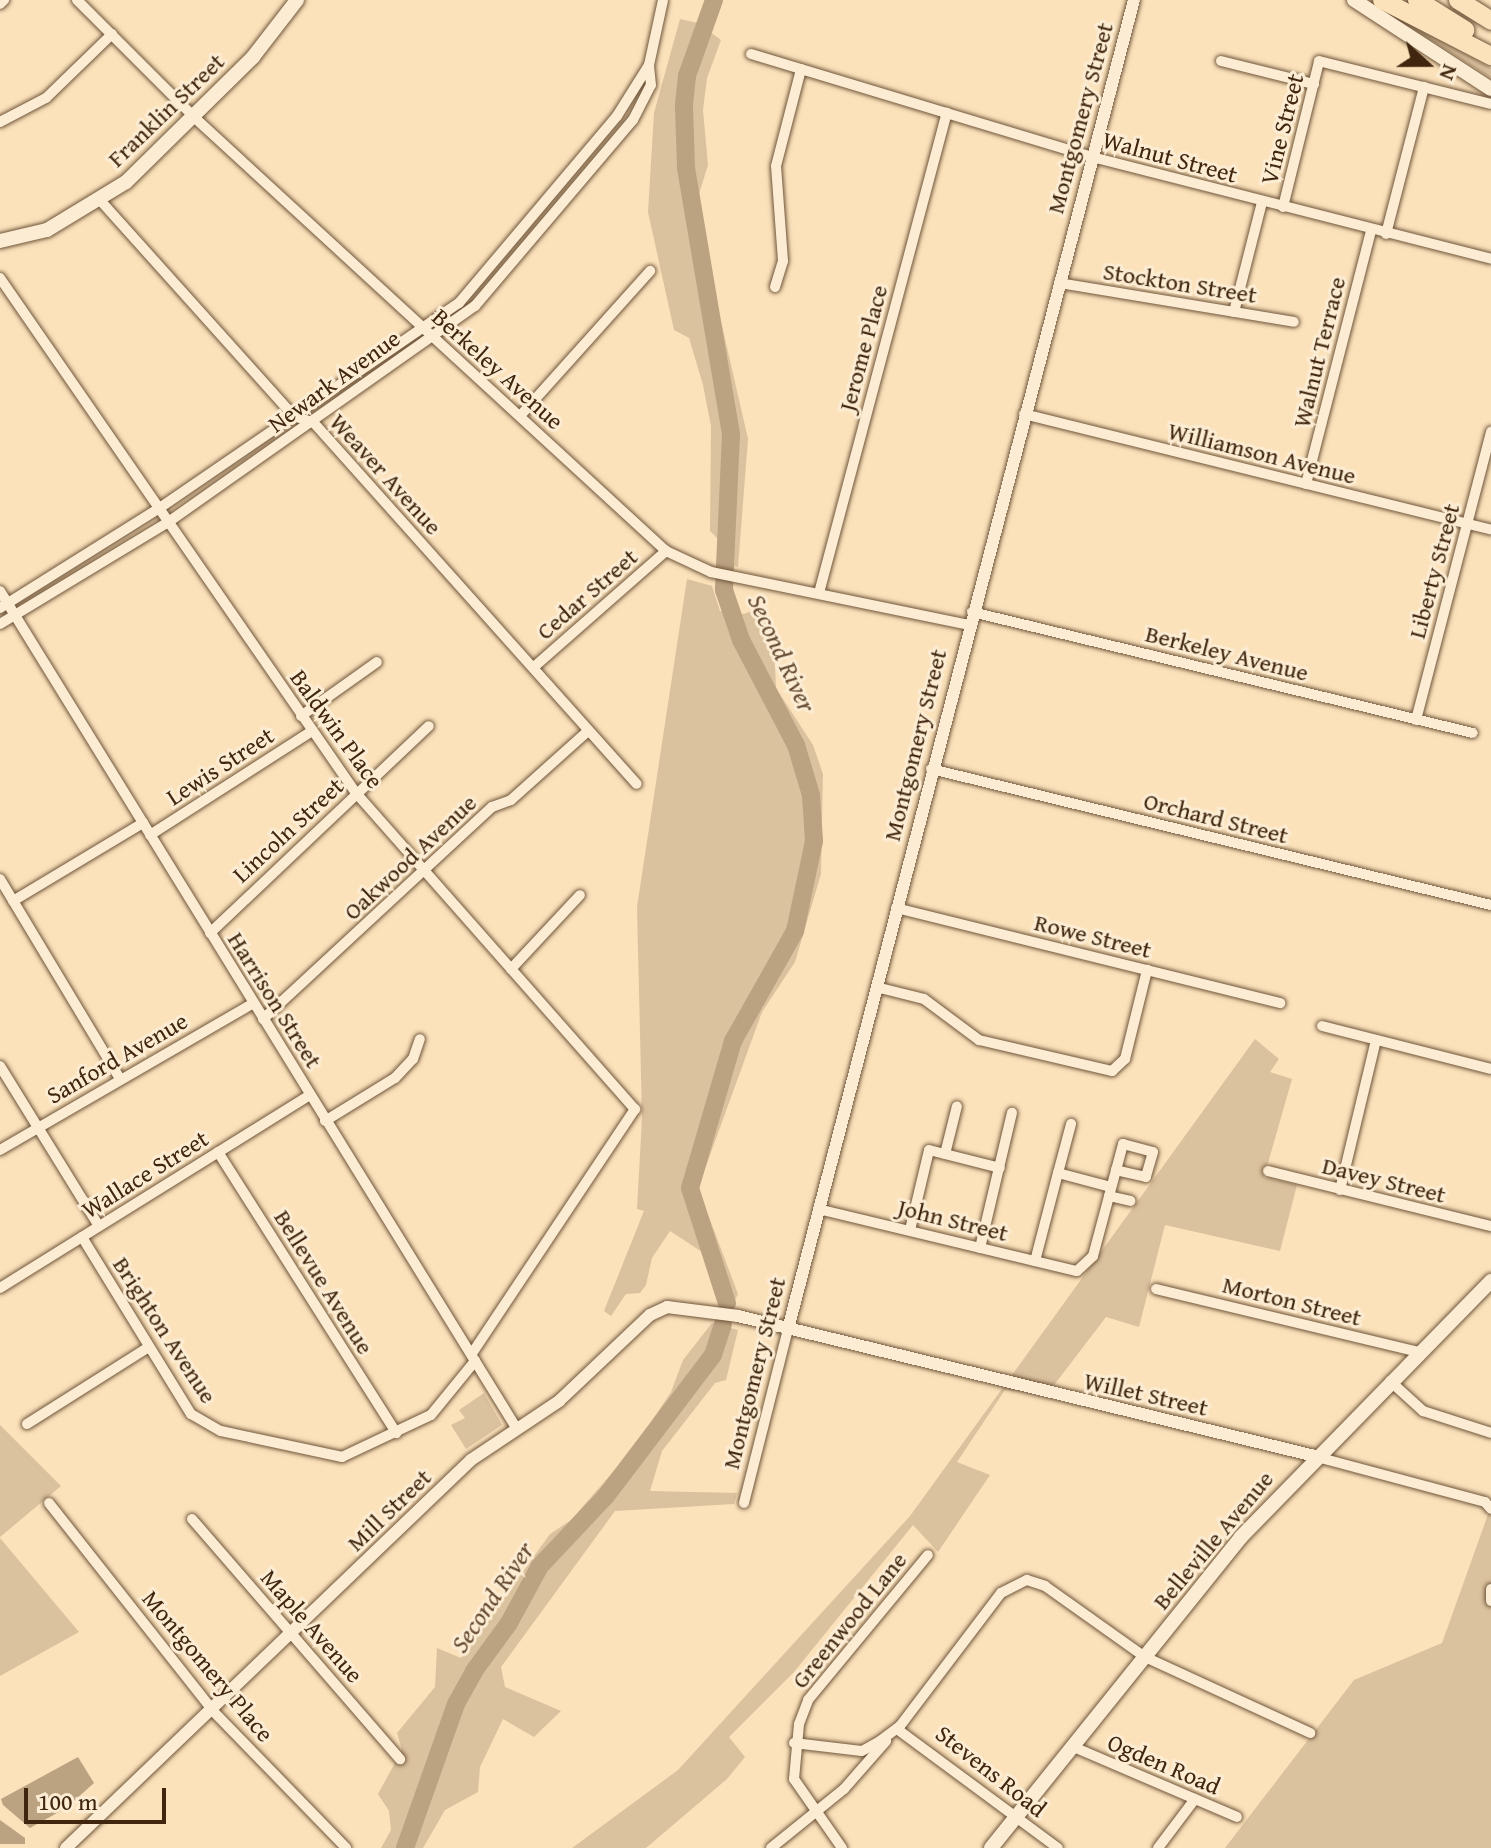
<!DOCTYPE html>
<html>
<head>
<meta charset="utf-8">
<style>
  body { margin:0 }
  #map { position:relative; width:1491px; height:1848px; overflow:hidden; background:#fbe2bb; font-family:"Gentium Book Plus",serif }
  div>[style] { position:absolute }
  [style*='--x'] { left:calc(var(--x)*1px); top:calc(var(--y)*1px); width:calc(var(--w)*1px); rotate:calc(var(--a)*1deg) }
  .green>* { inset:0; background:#dbc29e }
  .water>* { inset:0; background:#bba281 }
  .river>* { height:18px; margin:-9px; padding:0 9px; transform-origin:9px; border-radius:9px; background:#bba281 }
  .roads { filter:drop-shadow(0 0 2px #6f553a) drop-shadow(0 0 2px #6f553a) }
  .minor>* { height:10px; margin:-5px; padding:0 5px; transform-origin:5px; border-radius:5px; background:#fcecd3 }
  .tertiary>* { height:12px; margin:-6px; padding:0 6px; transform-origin:6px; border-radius:6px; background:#fcecd3 }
  .secondary>* { height:14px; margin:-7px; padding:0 7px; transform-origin:7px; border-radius:7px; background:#fcecd3 }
  .motorway>* { height:18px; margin:-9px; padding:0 9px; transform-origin:9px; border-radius:9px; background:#fbe2bb }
  span { translate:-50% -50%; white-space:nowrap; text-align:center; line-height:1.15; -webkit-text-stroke:6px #fcecd3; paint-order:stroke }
  .street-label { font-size:24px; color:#40260f }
  .water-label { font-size:26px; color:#654b31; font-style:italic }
  .north { position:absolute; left:1387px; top:24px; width:80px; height:80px; -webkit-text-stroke:6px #fcecd3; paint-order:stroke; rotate:111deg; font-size:22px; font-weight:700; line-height:32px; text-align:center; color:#40260f }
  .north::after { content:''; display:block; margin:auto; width:28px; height:36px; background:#40260f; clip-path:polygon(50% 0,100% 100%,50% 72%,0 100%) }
  .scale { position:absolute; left:24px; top:1788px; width:142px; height:36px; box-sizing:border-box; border:4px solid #40260f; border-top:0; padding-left:10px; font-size:24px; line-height:28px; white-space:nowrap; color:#40260f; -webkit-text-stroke:6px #fcecd3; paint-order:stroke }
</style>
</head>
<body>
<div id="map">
  <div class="green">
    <i style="clip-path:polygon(1381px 8px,1491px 68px,1491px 78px)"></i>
    <i style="clip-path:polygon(680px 19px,698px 23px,721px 40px,707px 78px,703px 110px,708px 165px,699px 194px,712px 282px,748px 439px,738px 567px,717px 562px,718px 539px,710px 531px,711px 426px,703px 385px,689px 338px,674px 330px,648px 212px,654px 113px)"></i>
    <i style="clip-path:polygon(687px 579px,712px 586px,720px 611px,743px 614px,764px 607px,774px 642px,776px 688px,813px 745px,823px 774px,821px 874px,795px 962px,762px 1012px,698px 1188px,738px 1294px,733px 1304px,720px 1302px,702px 1252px,670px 1231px,652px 1258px,646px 1285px,640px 1293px,626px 1294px,611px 1316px,604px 1311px,644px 1211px,637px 1209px,642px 1118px,637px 907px)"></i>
    <i style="clip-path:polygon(1255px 1039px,1279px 1059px,1270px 1072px,1292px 1079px,1264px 1177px,1297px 1185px,1280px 1251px,1165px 1225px,1139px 1327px,1106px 1317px,1048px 1393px,1005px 1390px,957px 1462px,990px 1475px,938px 1552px,913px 1525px,794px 1672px,729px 1737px,745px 1757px,727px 1779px,646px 1848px,572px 1848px,678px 1770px,910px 1516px)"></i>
    <i style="clip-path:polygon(712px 1323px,738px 1330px,726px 1380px,715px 1383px,662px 1451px,650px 1491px,737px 1493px,734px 1504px,615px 1511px,501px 1667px,505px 1687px,561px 1711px,534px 1737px,503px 1719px,480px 1767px,478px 1792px,445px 1810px,423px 1848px,381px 1848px,391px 1830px,389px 1811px,378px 1794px,402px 1750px,397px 1733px,435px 1687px,437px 1648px,461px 1658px,550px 1534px,571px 1520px,632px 1450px,671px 1392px,683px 1360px)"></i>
    <i style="clip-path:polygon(484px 1393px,502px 1425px,466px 1449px,451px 1425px,465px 1418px,459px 1410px)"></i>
    <i style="clip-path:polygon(0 1425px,61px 1486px,0 1537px)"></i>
    <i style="clip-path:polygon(1491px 1506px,1491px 1848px,1225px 1848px,1354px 1680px,1442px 1643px)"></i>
    <i style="clip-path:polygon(0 1538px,79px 1632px,0 1676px)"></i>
  </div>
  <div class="water">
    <i style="clip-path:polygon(78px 1757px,94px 1783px,66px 1808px,30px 1828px,3px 1805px,1px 1799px)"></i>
    <i style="clip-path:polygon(0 1820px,25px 1838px,25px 1844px,0 1844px)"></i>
  </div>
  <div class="river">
    <i style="--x:714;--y:0;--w:81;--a:109.6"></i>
    <i style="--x:687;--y:76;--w:31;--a:96"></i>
    <i style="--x:684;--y:107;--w:61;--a:88.1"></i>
    <i style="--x:686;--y:168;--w:270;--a:80.4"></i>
    <i style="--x:731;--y:434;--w:156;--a:92.6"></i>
    <i style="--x:724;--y:590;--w:53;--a:71.2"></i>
    <i style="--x:741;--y:640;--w:119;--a:62.4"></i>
    <i style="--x:796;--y:745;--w:52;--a:73.3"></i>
    <i style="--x:811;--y:795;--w:46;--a:86.3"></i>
    <i style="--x:814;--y:841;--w:92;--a:101.9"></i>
    <i style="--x:795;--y:931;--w:126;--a:119.4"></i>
    <i style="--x:733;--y:1041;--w:153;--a:106.3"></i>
    <i style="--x:690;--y:1188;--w:121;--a:72.2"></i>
    <i style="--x:405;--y:1848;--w:153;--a:-70.5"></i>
    <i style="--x:456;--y:1704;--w:38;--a:-61"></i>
    <i style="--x:474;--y:1671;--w:59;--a:-53.9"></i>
    <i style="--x:509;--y:1623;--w:65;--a:-61.5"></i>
    <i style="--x:540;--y:1566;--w:96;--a:-46.7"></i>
    <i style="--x:606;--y:1496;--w:177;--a:-52.8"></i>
    <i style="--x:713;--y:1355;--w:32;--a:-72"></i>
  </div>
  <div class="roads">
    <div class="minor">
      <i style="--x:77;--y:0;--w:167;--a:45"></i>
      <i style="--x:195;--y:118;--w:640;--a:42.59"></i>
      <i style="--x:666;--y:551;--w:50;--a:25"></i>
      <i style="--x:711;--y:572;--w:263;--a:11.6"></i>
      <i style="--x:0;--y:4;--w:6;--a:-45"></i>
      <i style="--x:751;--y:54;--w:356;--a:16.8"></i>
      <i style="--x:1092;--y:157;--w:412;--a:14.3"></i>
      <i style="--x:1221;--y:61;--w:96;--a:13.9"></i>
      <i style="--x:0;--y:122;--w:52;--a:-27.6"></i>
      <i style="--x:46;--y:98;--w:92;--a:-44.1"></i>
      <i style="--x:99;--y:199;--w:292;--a:48.1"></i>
      <i style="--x:294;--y:416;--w:21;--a:19"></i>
      <i style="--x:314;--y:423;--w:484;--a:48.2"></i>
      <i style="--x:1283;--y:207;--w:150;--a:-76.1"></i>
      <i style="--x:1319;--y:61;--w:177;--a:14"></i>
      <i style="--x:1386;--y:234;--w:152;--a:-75.5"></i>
      <i style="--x:0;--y:278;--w:626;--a:55.35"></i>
      <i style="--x:356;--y:793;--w:422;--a:48.6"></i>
      <i style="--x:635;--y:1109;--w:293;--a:123.7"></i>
      <i style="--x:1059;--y:283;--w:238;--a:9.4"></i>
      <i style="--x:775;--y:287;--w:27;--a:-73"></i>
      <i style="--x:783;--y:261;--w:95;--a:-94.2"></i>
      <i style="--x:776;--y:166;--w:100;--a:-75.5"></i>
      <i style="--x:1234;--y:312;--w:114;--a:-75.7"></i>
      <i style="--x:1024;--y:414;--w:481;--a:13.9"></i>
      <i style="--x:520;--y:416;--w:195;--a:-48.1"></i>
      <i style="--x:1306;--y:484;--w:262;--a:-75.6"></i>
      <i style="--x:0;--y:591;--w:985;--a:58.33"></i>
      <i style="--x:819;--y:593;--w:497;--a:-75.1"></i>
      <i style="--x:0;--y:608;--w:186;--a:-32.1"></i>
      <i style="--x:158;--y:509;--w:365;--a:-34.4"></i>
      <i style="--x:459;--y:303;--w:245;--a:-49.8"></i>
      <i style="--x:617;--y:116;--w:60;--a:-57.9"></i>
      <i style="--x:972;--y:612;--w:515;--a:13.58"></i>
      <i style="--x:0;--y:624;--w:195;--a:-31.2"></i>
      <i style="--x:167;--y:523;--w:377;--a:-35.2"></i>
      <i style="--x:475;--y:306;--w:244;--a:-49.7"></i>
      <i style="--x:633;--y:120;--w:39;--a:-63"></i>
      <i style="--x:651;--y:85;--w:20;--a:-96"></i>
      <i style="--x:649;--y:65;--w:66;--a:-77.8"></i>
      <i style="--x:534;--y:667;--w:176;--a:-41.3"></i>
      <i style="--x:301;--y:716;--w:93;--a:-35.4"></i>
      <i style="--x:1416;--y:720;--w:298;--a:-75.4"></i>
      <i style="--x:931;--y:769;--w:576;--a:13.65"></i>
      <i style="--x:150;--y:835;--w:193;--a:-32.7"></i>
      <i style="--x:0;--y:879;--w:233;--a:59"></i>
      <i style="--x:13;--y:901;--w:152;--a:-31"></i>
      <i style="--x:896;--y:908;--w:396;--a:13.9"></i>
      <i style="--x:210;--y:933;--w:301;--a:-43.4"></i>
      <i style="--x:511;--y:969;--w:101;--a:-47"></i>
      <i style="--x:876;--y:987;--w:49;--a:14"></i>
      <i style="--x:924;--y:999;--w:69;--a:36.7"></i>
      <i style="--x:979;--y:1040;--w:137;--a:13.1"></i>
      <i style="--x:1112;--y:1071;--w:18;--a:-43"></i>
      <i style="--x:1125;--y:1059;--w:92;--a:-76.1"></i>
      <i style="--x:263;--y:1019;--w:312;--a:-42.8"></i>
      <i style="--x:492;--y:807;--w:20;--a:-20"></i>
      <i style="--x:511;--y:800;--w:103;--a:-41.9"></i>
      <i style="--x:1322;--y:1026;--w:174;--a:14.3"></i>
      <i style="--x:0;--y:1066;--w:188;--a:58.3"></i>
      <i style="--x:325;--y:1121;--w:82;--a:-31.6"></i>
      <i style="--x:395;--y:1078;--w:26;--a:-47"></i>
      <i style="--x:413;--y:1059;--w:21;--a:-71"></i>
      <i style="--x:0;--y:1150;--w:293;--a:-30.1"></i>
      <i style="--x:218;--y:1152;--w:333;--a:57.6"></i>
      <i style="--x:945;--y:1154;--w:49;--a:-76"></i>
      <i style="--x:1268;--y:1171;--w:230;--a:13.9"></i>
      <i style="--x:1058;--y:1173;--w:51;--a:-75.1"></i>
      <i style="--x:1340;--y:1190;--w:154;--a:-76.5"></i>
      <i style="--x:1109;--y:1196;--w:22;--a:13"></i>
      <i style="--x:818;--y:1209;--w:266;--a:13.5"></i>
      <i style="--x:1077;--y:1271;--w:22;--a:-43"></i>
      <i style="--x:1093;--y:1256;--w:116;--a:-75"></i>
      <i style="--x:1123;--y:1144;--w:31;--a:15"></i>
      <i style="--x:1153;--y:1152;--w:26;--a:106"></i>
      <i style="--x:1146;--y:1177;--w:31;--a:-167"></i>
      <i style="--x:910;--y:1230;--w:82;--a:-76.6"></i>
      <i style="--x:929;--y:1150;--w:73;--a:14.2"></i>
      <i style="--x:82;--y:1237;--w:208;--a:58.4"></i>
      <i style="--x:191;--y:1414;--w:34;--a:30"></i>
      <i style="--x:221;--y:1431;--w:124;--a:12.1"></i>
      <i style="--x:342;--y:1457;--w:98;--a:-25.3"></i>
      <i style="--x:431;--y:1415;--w:70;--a:-50.8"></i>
      <i style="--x:980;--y:1248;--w:139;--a:-76.7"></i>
      <i style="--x:1035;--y:1261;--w:91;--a:-75.4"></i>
      <i style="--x:1058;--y:1173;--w:55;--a:14.8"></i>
      <i style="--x:0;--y:1288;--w:365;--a:-31.9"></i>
      <i style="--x:1156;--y:1289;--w:270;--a:13.5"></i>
      <i style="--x:1390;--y:1381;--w:45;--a:42.3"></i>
      <i style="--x:1423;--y:1411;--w:71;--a:17.9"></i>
      <i style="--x:27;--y:1424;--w:144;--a:-32.3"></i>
      <i style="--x:1317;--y:1457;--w:174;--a:15"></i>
      <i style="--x:1485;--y:1502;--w:9;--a:49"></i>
      <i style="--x:49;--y:1503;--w:265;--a:51.7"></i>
      <i style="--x:213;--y:1711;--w:191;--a:45.8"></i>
      <i style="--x:744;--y:1503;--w:179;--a:-75.8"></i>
      <i style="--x:192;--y:1519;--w:318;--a:49.1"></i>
      <i style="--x:1491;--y:1589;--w:12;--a:90"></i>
      <i style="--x:897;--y:1729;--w:200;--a:36.5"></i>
      <i style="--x:794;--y:1743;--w:68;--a:6.7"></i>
      <i style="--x:862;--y:1751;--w:21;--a:-29"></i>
      <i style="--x:880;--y:1741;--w:25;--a:-37"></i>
      <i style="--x:900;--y:1726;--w:167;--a:-52.8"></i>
      <i style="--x:1001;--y:1593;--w:29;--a:-27"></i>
      <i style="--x:1027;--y:1580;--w:19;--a:18"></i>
      <i style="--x:1045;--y:1586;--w:123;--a:35.4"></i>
      <i style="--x:1145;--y:1657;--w:182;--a:24.7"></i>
      <i style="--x:1076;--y:1748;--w:175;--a:23.2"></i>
      <i style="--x:771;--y:1848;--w:94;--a:-38.9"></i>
      <i style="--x:844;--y:1789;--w:64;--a:-48.8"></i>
      <i style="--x:842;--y:1848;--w:84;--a:-124.8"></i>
      <i style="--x:794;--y:1779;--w:55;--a:-84.8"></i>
      <i style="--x:799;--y:1724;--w:26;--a:-69"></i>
      <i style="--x:808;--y:1700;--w:188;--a:-50.4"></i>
      <i style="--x:1158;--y:1848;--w:61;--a:-52.9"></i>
    </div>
    <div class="tertiary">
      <i style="--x:788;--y:1329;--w:1373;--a:-75.41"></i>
      <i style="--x:66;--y:1848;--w:561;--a:-43.77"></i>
      <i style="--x:471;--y:1460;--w:106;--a:-33.8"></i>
      <i style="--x:559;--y:1401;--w:125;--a:-43.4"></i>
      <i style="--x:650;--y:1315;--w:19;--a:-25"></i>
      <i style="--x:667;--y:1307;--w:72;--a:7.2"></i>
      <i style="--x:738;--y:1316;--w:594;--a:13.64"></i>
    </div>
    <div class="secondary">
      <i style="--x:1354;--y:0;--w:163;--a:33"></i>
      <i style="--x:0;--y:241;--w:48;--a:-13.2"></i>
      <i style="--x:47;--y:230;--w:92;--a:-31.3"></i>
      <i style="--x:126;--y:182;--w:178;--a:-44.5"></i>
      <i style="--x:253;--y:57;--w:72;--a:-52.3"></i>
      <i style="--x:991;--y:1848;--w:399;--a:-51.2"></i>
      <i style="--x:1241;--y:1537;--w:358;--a:-45.7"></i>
    </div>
    <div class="motorway">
      <i style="--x:1382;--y:0;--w:123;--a:27.2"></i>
      <i style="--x:1417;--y:0;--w:57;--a:32"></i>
      <i style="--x:1458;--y:0;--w:39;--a:32"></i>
    </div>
  </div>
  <div class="street-label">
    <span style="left:166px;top:110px;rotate:-44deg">Franklin Street</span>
    <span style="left:1080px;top:118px;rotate:-75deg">Montgomery Street</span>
    <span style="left:1282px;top:129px;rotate:-76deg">Vine Street</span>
    <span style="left:1170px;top:157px;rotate:15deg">Walnut Street</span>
    <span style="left:1180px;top:283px;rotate:9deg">Stockton Street</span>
    <span style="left:863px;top:348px;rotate:-75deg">Jerome Place</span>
    <span style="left:1319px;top:352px;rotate:-76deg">Walnut Terrace</span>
    <span style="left:498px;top:369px;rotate:42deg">Berkeley Avenue</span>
    <span style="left:334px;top:381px;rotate:-36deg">Newark Avenue</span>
    <span style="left:1262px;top:453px;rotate:14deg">Williamson Avenue</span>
    <span style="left:386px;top:474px;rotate:48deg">Weaver Avenue</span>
    <span style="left:1434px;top:571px;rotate:-75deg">Liberty Street</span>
    <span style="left:587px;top:594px;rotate:-41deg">Cedar Street</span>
    <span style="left:1227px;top:653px;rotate:14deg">Berkeley Avenue</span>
    <span style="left:337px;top:729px;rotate:54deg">Baldwin Place</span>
    <span style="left:915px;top:745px;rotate:-76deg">Montgomery Street</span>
    <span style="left:220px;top:766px;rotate:-33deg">Lewis Street</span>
    <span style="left:1216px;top:818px;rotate:14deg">Orchard Street</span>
    <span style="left:288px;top:830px;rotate:-43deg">Lincoln Street</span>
    <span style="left:410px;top:857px;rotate:-43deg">Oakwood Avenue</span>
    <span style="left:1093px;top:936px;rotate:14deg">Rowe Street</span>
    <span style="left:275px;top:1000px;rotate:58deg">Harrison Street</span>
    <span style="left:117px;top:1058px;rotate:-30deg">Sanford Avenue</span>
    <span style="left:145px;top:1174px;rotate:-32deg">Wallace Street</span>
    <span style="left:1384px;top:1180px;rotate:14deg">Davey Street</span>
    <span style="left:953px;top:1220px;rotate:14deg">John Street</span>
    <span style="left:324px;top:1282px;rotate:58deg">Bellevue Avenue</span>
    <span style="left:1292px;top:1301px;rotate:14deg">Morton Street</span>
    <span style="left:165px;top:1330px;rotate:57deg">Brighton Avenue</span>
    <span style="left:754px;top:1373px;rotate:-76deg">Montgomery Street</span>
    <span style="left:1146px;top:1394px;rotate:13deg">Willet Street</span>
    <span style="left:389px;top:1510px;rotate:-44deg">Mill Street</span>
    <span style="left:1213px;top:1540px;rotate:-50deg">Belleville Avenue</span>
    <span style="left:849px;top:1620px;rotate:-51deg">Greenwood Lane</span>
    <span style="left:312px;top:1626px;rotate:49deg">Maple Avenue</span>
    <span style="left:208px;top:1666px;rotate:50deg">Montgomery Place</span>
    <span style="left:1164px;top:1764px;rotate:23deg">Ogden Road</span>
    <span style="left:991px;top:1771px;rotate:38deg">Stevens Road</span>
  </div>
  <div class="water-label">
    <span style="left:782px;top:653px;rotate:65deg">Second River</span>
    <span style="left:492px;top:1597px;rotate:-56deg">Second River</span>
  </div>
  <div class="north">N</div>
  <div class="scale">100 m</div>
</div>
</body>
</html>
